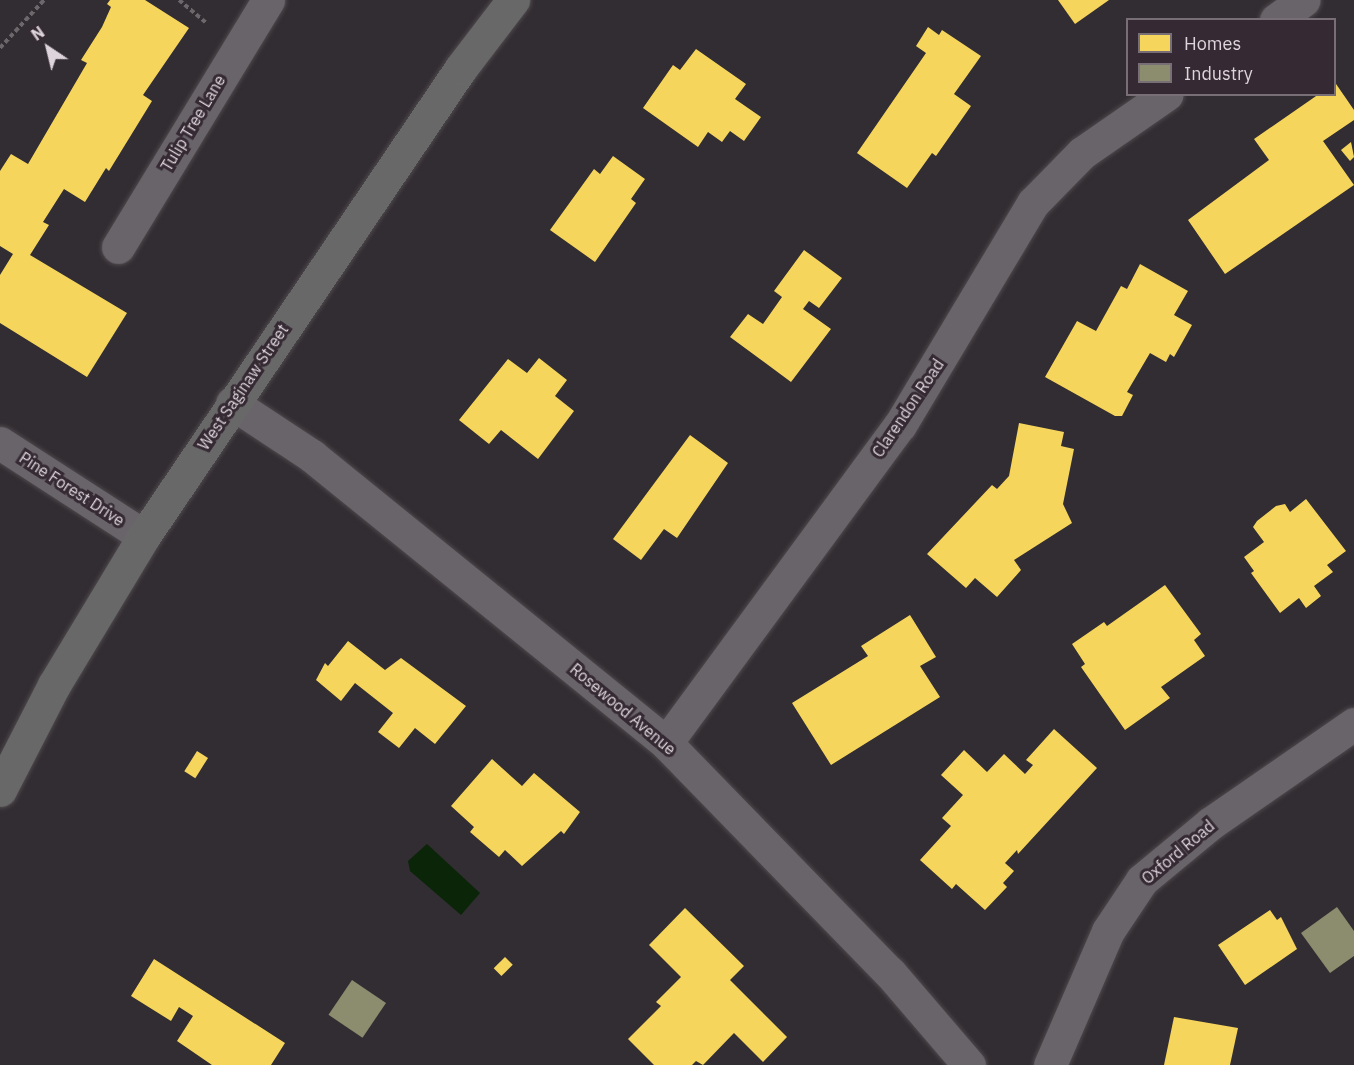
<!DOCTYPE html>
<html>
<head>
<meta charset="utf-8">
<style>
  body { margin:0 }
  #map { position:relative; width:1354px; height:1065px; overflow:hidden; background:#322d32; font-family:"IBM Plex Sans",sans-serif }
  div>[style] { position:absolute }
  [style*='--x'] { left:calc(var(--x)*1px); top:calc(var(--y)*1px); width:calc(var(--w)*1px); rotate:calc(var(--a)*1deg) }
  .water>* { inset:0; background:#0b2508 }
  .homes>* { inset:0; background:#f6d55c; transform-origin:0 0 }
  .industry>* { inset:0; background:#8c8c6e; transform-origin:0 0 }
  .path>* { height:4px; margin-top:-2px; transform-origin:0; background:repeating-linear-gradient(90deg,#6b676a 0 4.5px,transparent 0 7.5px) }
  .roads { filter:drop-shadow(0 0 2px #4d484c) drop-shadow(0 0 2px #4d484c) }
  .minor>* { height:33px; margin:-16.5px; padding:0 16.5px; transform-origin:16.5px; border-radius:16.5px; background:#696469 }
  .major>* { height:33px; margin:-16.5px; padding:0 16.5px; transform-origin:16.5px; border-radius:16.5px; background:#696868 }
  span { translate:-50% -50%; white-space:nowrap; text-align:center; line-height:1.15; -webkit-text-stroke:6px #352a33; paint-order:stroke }
  .street-label { font-size:16px; color:#ddd5db }
  .legend { position:absolute; left:1126px; top:18px; width:210px; height:78px; box-sizing:border-box; background:#352a33; border:2px solid #786e76; margin:0; padding:8px 10px; list-style:none; font-size:18px; color:#ddd5db }
  .legend li { display:flex; align-items:center; gap:12px; height:30px }
  .legend b { width:30px; border:2px solid #786e76 }
  .north { position:absolute; left:18px; top:18px; width:60px; height:60px; -webkit-text-stroke:4px #352a33; paint-order:stroke; rotate:325deg; font-size:16px; font-weight:700; line-height:24px; text-align:center; color:#ddd5db }
  .north::after { content:''; display:block; margin:auto; width:21px; height:27px; background:#ddd5db; clip-path:polygon(50% 0,100% 100%,50% 72%,0 100%) }
</style>
</head>
<body>
<div id="map">
  <div class="water">
    <i style="clip-path:polygon(427px 844px,480px 893px,461px 915px,410px 871px,408px 861px)"></i>
  </div>
  <div class="homes">
    <i style="clip-path:polygon(110px 0,145px 0,189px 28px,143px 95px,152px 101px,109px 171px,106px 168px,85px 202px,64px 189px,43px 222px,49px 225px,30px 255px,127px 313px,87px 377px,0 323px,0 275px,13px 254px,0 246px,0 171px,11px 154px,28px 164px,87px 63px,81px 60px,102px 27px,111px 7px,107px 4px)"></i>
    <i style="clip-path:polygon(1058px 0,1109px 0,1075px 24px)"></i>
    <i style="clip-path:polygon(928px 27px,939px 35px,942px 30px,981px 56px,954px 94px,971px 106px,936px 156px,932px 153px,907px 188px,857px 153px,926px 53px,916px 46px)"></i>
    <i style="clip-path:polygon(696px 49px,746px 84px,735px 99px,761px 117px,744px 141px,730px 131px,722px 142px,708px 132px,698px 147px,643px 108px,673px 65px,680px 70px)"></i>
    <i style="clip-path:polygon(1334px 81px,1354px 110px,1354px 120px,1323px 141px,1354px 185px,1225px 274px,1188px 220px,1269px 160px,1254px 139px,1319px 94px,1334px 94px)"></i>
    <i style="clip-path:polygon(1351px 142px,1354px 157px,1350px 161px,1341px 150px)"></i>
    <i style="clip-path:polygon(613px 156px,645px 179px,631px 199px,636px 203px,595px 262px,550px 230px,594px 169px,600px 174px)"></i>
    <i style="clip-path:polygon(804px 250px,842px 278px,819px 308px,809px 301px,803px 309px,831px 329px,791px 382px,730px 337px,748px 314px,763px 324px,782px 297px,774px 291px)"></i>
    <i style="clip-path:polygon(1140px 264px,1188px 291px,1174px 315px,1192px 325px,1174px 357px,1170px 354px,1166px 362px,1150px 353px,1127px 392px,1133px 395px,1122px 416px,1115px 416px,1045px 377px,1077px 321px,1096px 331px,1121px 286px,1127px 289px)"></i>
    <i style="clip-path:polygon(539px 358px,567px 380px,555px 396px,574px 411px,538px 459px,501px 430px,489px 444px,459px 420px,508px 359px,527px 373px)"></i>
    <i style="clip-path:polygon(1019px 423px,1064px 432px,1061px 446px,1074px 449px,1063px 504px,1072px 523px,1014px 560px,1021px 570px,997px 597px,975px 578px,966px 588px,927px 554px,992px 485px,997px 489px,1009px 476px)"></i>
    <i style="clip-path:polygon(690px 435px,728px 463px,677px 538px,664px 529px,641px 560px,613px 539px)"></i>
    <i style="clip-path:polygon(1306px 499px,1346px 551px,1327px 565px,1333px 572px,1314px 586px,1321px 596px,1306px 608px,1299px 598px,1280px 613px,1251px 573px,1254px 571px,1244px 557px,1264px 542px,1253px 527px,1257px 521px,1276px 506px,1285px 504px,1290px 512px)"></i>
    <i style="clip-path:polygon(1165px 585px,1201px 634px,1194px 640px,1205px 656px,1161px 687px,1170px 698px,1125px 730px,1081px 667px,1085px 664px,1072px 644px,1104px 622px,1107px 626px)"></i>
    <i style="clip-path:polygon(910px 615px,936px 657px,920px 666px,940px 697px,831px 765px,792px 703px,868px 656px,861px 646px)"></i>
    <i style="clip-path:polygon(348px 641px,385px 670px,401px 658px,466px 706px,435px 744px,415px 728px,399px 748px,378px 732px,393px 713px,355px 683px,341px 701px,316px 680px,325px 663px,328px 666px)"></i>
    <i style="clip-path:polygon(1054px 729px,1097px 768px,1018px 854px,1017px 850px,1005px 863px,1014px 871px,1003px 883px,1007px 887px,985px 910px,956px 884px,952px 889px,920px 860px,951px 826px,942px 818px,963px 795px,941px 775px,964px 750px,987px 772px,1004px 754px,1025px 774px,1033px 765px,1026px 760px)"></i>
    <i style="left:197px;top:751px;width:13px;height:24px;rotate:32deg"></i>
    <i style="clip-path:polygon(492px 759px,522px 786px,534px 773px,580px 812px,564px 834px,561px 831px,522px 866px,505px 850px,499px 857px,470px 832px,474px 827px,451px 806px)"></i>
    <i style="clip-path:polygon(685px 908px,744px 966px,730px 980px,787px 1037px,763px 1062px,734px 1033px,703px 1065px,696px 1061px,692px 1065px,654px 1065px,628px 1039px,661px 1006px,656px 1002px,681px 977px,649px 945px)"></i>
    <i style="clip-path:polygon(1270px 910px,1277px 920px,1281px 917px,1297px 949px,1245px 985px,1218px 945px)"></i>
    <i style="left:505px;top:957px;width:11px;height:16px;rotate:45deg"></i>
    <i style="clip-path:polygon(154px 959px,285px 1043px,271px 1065px,212px 1065px,177px 1041px,193px 1016px,179px 1007px,171px 1021px,131px 996px)"></i>
    <i style="clip-path:polygon(1174px 1017px,1238px 1028px,1230px 1065px,1164px 1065px)"></i>
  </div>
  <div class="industry">
    <i style="clip-path:polygon(1337px 907px,1354px 931px,1354px 956px,1330px 973px,1301px 933px)"></i>
    <i style="left:352px;top:980px;width:41px;height:42px;rotate:34deg"></i>
  </div>
  <div class="path">
    <i style="--x:179;--y:0;--w:35;--a:40"></i>
    <i style="--x:0;--y:48;--w:65;--a:-47.5"></i>
  </div>
  <div class="roads">
    <div class="minor">
      <i style="--x:1276;--y:20;--w:34;--a:-36"></i>
      <i style="--x:118;--y:247;--w:289;--a:-58.7"></i>
      <i style="--x:232;--y:403;--w:96;--a:33.5"></i>
      <i style="--x:312;--y:456;--w:456;--a:39"></i>
      <i style="--x:666;--y:743;--w:322;--a:45.8"></i>
      <i style="--x:891;--y:974;--w:120;--a:49.4"></i>
      <i style="--x:0;--y:443;--w:171;--a:32.9"></i>
      <i style="--x:666;--y:743;--w:395;--a:-53.7"></i>
      <i style="--x:900;--y:425;--w:259;--a:-59.1"></i>
      <i style="--x:1033;--y:203;--w:70;--a:-45.6"></i>
      <i style="--x:1082;--y:153;--w:103;--a:-34.8"></i>
      <i style="--x:1050;--y:1065;--w:146;--a:-66.6"></i>
      <i style="--x:1108;--y:931;--w:61;--a:-56.3"></i>
      <i style="--x:1142;--y:880;--w:89;--a:-39.6"></i>
      <i style="--x:1211;--y:823;--w:174;--a:-34.7"></i>
    </div>
    <div class="major">
      <i style="--x:0;--y:790;--w:118;--a:-62.8"></i>
      <i style="--x:54;--y:685;--w:174;--a:-58.9"></i>
      <i style="--x:144;--y:536;--w:565;--a:-55.89"></i>
      <i style="--x:461;--y:68;--w:86;--a:-52.6"></i>
    </div>
  </div>
  <div class="street-label">
    <span style="left:193px;top:123px;rotate:-59deg">Tulip Tree Lane</span>
    <span style="left:243px;top:387px;rotate:-56deg">West Saginaw Street</span>
    <span style="left:908px;top:408px;rotate:-56deg">Clarendon Road</span>
    <span style="left:72px;top:489px;rotate:33deg">Pine Forest Drive</span>
    <span style="left:623px;top:709px;rotate:40deg">Rosewood Avenue</span>
    <span style="left:1178px;top:852px;rotate:-40deg">Oxford Road</span>
  </div>
  <ul class="legend">
  <li><b style="height:16px;background:#f6d55c"></b>Homes</li>
  <li><b style="height:16px;background:#8c8c6e"></b>Industry</li>
  </ul>
  <div class="north">N</div>
</div>
</body>
</html>
